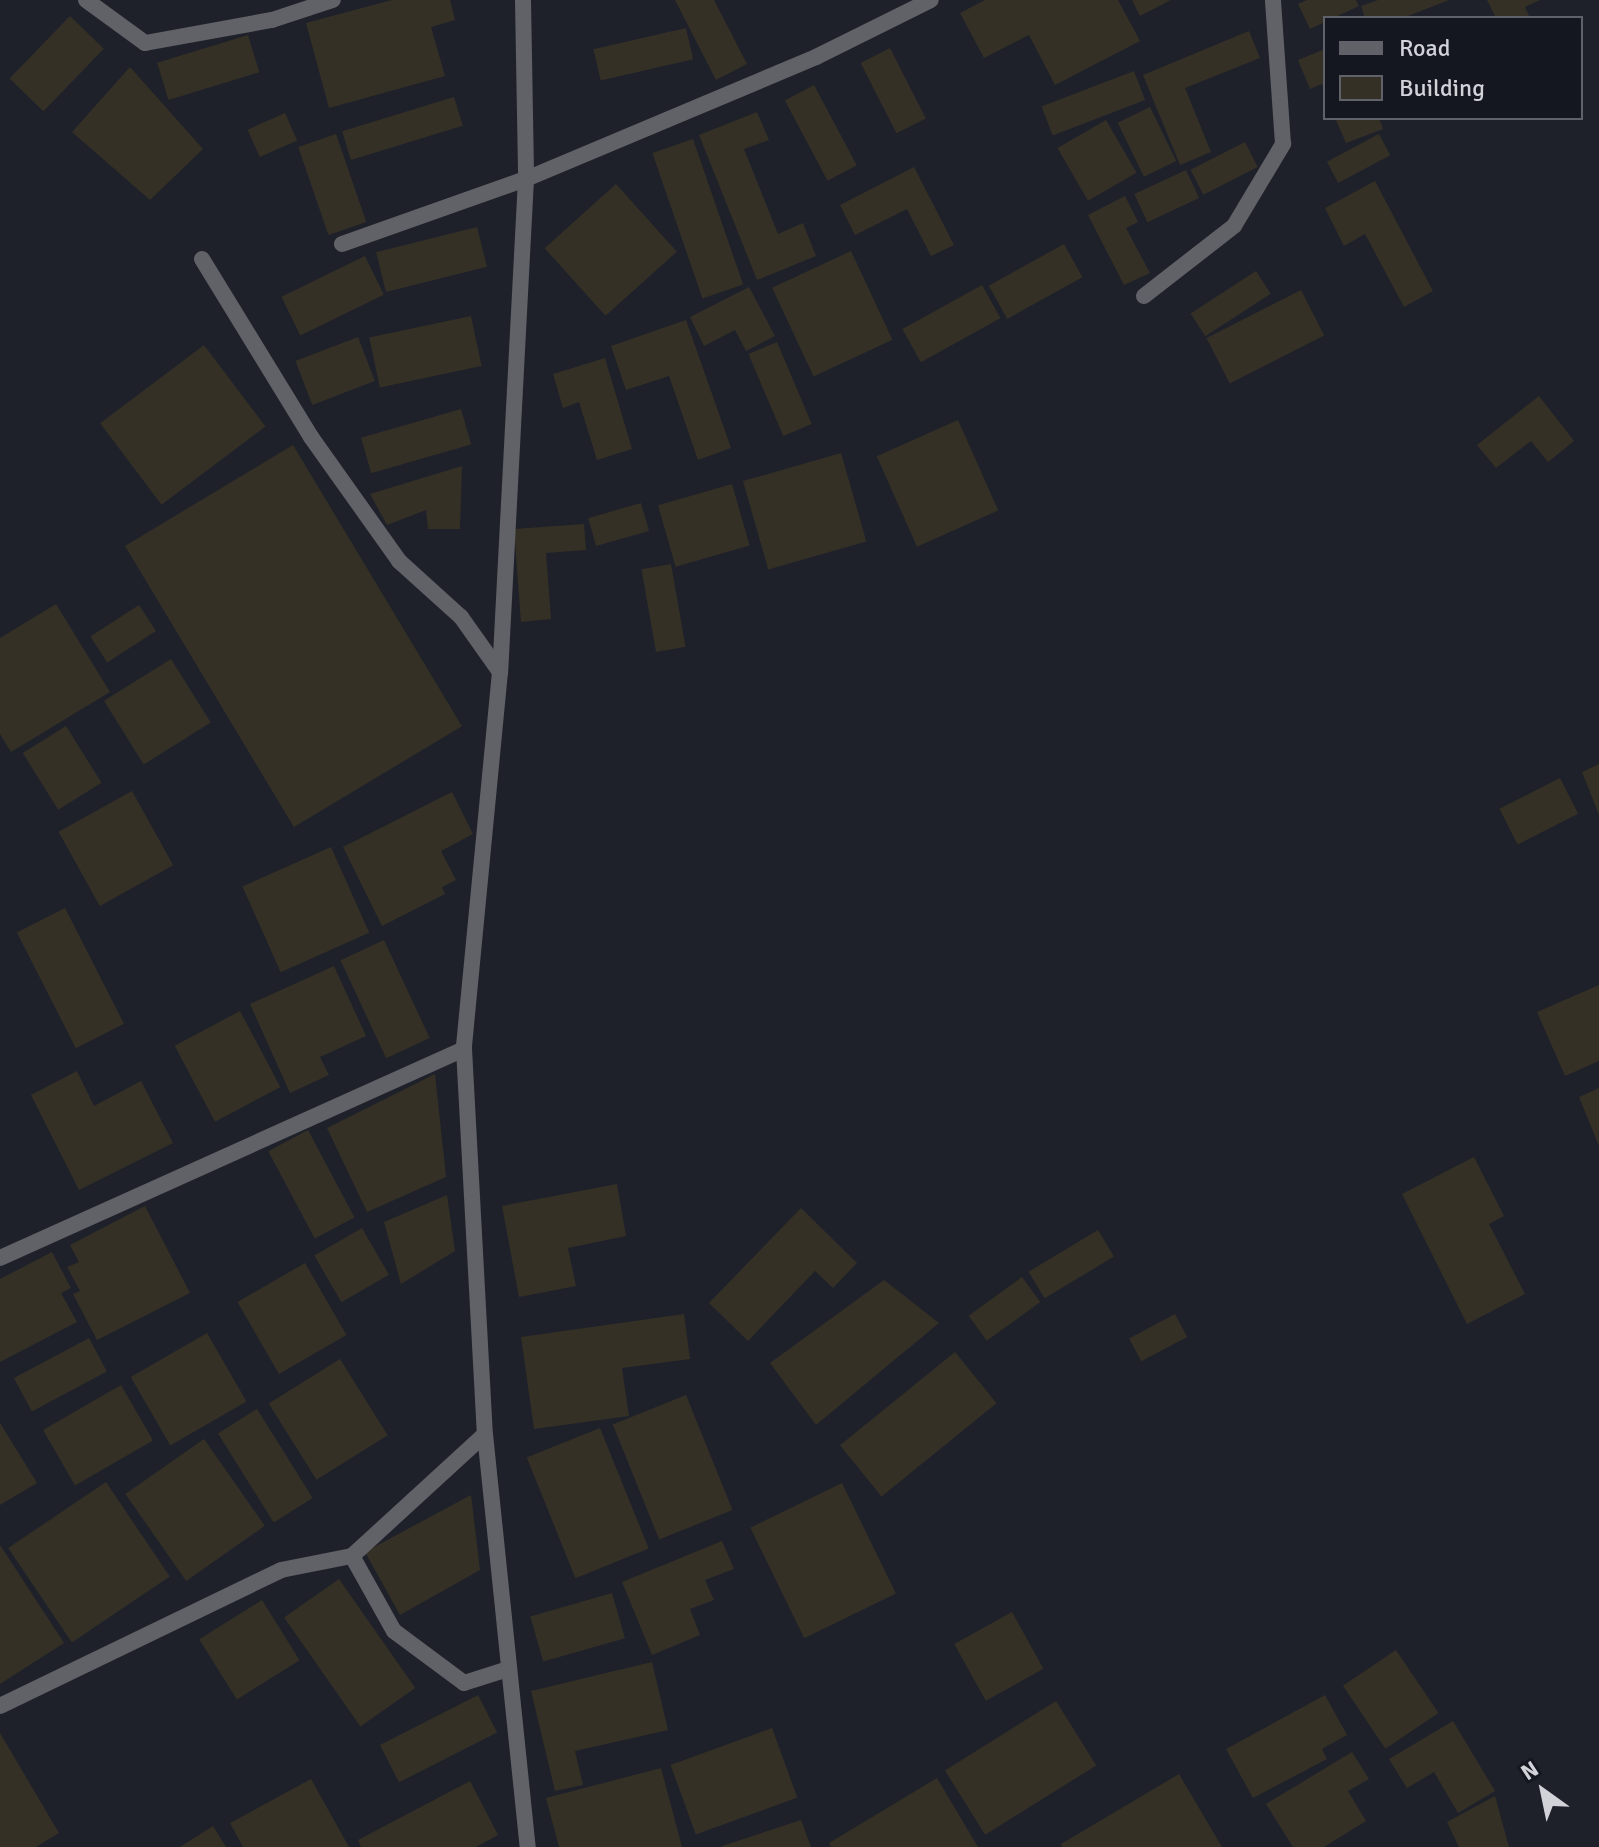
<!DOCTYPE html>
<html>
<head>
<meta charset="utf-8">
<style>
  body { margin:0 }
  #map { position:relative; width:1599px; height:1847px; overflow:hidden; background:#1e212a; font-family:Signika,sans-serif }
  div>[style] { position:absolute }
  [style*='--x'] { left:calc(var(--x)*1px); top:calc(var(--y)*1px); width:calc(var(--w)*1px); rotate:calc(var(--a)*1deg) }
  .building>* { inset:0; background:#353026; transform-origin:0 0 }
  .minor>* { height:16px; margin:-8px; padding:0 8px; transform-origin:8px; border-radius:8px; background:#606267 }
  span { translate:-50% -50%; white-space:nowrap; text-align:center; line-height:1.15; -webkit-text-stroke:6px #151720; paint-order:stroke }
  .legend { position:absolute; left:1323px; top:16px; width:260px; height:104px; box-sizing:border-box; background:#151720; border:2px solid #60626a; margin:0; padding:10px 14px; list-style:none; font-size:24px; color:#d1d3d9 }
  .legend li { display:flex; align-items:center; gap:16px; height:40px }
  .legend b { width:40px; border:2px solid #60626a }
  .north { position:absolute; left:1503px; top:1751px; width:80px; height:80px; -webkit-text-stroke:6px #151720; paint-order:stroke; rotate:327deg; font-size:22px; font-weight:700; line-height:32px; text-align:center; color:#d1d3d9 }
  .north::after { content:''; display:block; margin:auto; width:28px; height:36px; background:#d1d3d9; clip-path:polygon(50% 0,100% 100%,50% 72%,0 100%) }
</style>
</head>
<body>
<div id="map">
  <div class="building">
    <i style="clip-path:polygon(392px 0,450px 0,455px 20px,431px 27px,445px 76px,329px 108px,306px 23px)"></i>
    <i style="clip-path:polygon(675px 0,714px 0,747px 64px,716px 80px)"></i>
    <i style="clip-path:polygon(985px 0,1118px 0,1140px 41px,1055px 85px,1029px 35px,984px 58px,960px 13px)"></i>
    <i style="clip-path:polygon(1132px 0,1171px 0,1140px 16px)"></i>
    <i style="clip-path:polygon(1307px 0,1356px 0,1359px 6px,1310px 29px,1298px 4px)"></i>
    <i style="clip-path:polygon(1378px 0,1449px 0,1403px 18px,1365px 18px,1361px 6px)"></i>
    <i style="clip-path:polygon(1487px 0,1540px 0,1525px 7px,1530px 18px,1496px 18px)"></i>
    <i style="left:70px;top:16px;width:47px;height:87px;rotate:44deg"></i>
    <i style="left:686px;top:28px;width:32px;height:95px;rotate:77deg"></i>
    <i style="clip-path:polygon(1249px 31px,1260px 58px,1185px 88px,1211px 152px,1180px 165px,1143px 75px)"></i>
    <i style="left:248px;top:35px;width:39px;height:95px;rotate:73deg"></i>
    <i style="left:890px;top:48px;width:79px;height:33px;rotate:63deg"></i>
    <i style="clip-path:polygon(1325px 49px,1325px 92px,1322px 84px,1310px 89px,1298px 60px)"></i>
    <i style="clip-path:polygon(130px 67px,203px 149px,150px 200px,72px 132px)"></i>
    <i style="left:1134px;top:71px;width:31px;height:99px;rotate:69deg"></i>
    <i style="left:814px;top:85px;width:91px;height:33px;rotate:62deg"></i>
    <i style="left:454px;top:97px;width:30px;height:117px;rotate:73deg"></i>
    <i style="left:1150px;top:107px;width:60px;height:36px;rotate:64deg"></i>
    <i style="clip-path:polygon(757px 112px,769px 140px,744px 149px,778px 234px,803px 223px,816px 256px,757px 280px,699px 135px)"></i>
    <i style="left:285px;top:113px;width:30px;height:41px;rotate:66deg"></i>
    <i style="clip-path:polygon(1335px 118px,1379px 118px,1383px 129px,1346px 143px)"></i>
    <i style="left:1106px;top:120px;width:61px;height:56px;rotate:60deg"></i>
    <i style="left:336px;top:134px;width:93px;height:40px;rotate:71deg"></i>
    <i style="left:1379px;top:134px;width:24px;height:59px;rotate:62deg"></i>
    <i style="left:693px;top:139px;width:154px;height:43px;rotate:71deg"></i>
    <i style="left:1245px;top:142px;width:28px;height:61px;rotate:63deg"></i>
    <i style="clip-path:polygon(914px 167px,954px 245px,931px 256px,907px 209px,855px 235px,840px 205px)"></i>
    <i style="left:1186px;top:170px;width:31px;height:57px;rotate:65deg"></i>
    <i style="clip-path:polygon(1375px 181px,1433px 291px,1404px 307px,1365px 234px,1344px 246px,1325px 208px)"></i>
    <i style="left:616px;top:184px;width:91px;height:96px;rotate:48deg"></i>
    <i style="clip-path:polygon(1125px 196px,1138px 222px,1126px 228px,1150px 273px,1124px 285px,1088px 215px)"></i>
    <i style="left:477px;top:227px;width:41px;height:104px;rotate:76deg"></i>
    <i style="left:1064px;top:244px;width:38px;height:86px;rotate:61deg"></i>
    <i style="left:851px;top:251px;width:98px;height:87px;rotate:65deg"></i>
    <i style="left:365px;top:256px;width:43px;height:93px;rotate:64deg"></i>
    <i style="left:1256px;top:271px;width:27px;height:78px;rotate:57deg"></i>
    <i style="left:982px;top:285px;width:38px;height:91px;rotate:61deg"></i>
    <i style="clip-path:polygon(749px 287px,775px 336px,746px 351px,735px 330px,704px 346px,690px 317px)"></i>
    <i style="left:1301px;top:290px;width:51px;height:106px;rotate:63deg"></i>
    <i style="left:471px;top:316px;width:51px;height:104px;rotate:78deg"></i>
    <i style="clip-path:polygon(686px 320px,731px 448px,698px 460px,669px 376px,626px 390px,611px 346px)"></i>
    <i style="left:358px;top:337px;width:47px;height:67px;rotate:69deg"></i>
    <i style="left:777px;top:342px;width:89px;height:31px;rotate:67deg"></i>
    <i style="left:204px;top:345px;width:102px;height:130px;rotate:53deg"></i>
    <i style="clip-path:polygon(605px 358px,632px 449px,597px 460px,579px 402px,563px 408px,553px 374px)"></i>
    <i style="clip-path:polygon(1539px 396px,1574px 441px,1548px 462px,1531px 441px,1496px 468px,1477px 445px)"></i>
    <i style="left:461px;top:409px;width:37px;height:104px;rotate:74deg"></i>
    <i style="left:958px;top:420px;width:99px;height:89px;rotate:66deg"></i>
    <i style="left:293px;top:445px;width:328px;height:196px;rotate:59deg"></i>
    <i style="left:841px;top:453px;width:92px;height:102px;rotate:74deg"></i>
    <i style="clip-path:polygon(462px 466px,460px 529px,428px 529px,426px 510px,387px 525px,370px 494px)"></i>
    <i style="left:732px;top:484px;width:64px;height:77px;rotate:74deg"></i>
    <i style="left:641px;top:503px;width:29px;height:55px;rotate:74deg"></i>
    <i style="clip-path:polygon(584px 524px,586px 550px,546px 553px,551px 619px,521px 622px,514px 529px)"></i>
    <i style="left:671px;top:564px;width:84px;height:30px;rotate:80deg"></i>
    <i style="clip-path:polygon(56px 604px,110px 692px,11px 752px,0 734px,0 638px)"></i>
    <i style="left:139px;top:605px;width:31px;height:58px;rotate:57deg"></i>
    <i style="left:171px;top:659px;width:75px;height:79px;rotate:58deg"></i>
    <i style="left:66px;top:726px;width:67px;height:51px;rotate:58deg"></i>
    <i style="clip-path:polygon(1599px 764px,1599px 815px,1582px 772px)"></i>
    <i style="left:1560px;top:778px;width:40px;height:68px;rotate:63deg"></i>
    <i style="left:132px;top:791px;width:85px;height:84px;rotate:61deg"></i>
    <i style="clip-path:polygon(452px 792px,473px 834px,441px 851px,456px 880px,442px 887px,445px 894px,382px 926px,343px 847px)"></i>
    <i style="left:331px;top:847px;width:94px;height:97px;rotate:66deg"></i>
    <i style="left:65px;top:908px;width:130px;height:54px;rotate:63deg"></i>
    <i style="left:384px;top:940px;width:108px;height:48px;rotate:65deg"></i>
    <i style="clip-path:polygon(334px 966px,366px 1036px,320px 1057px,329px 1075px,290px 1093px,250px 1004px)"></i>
    <i style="clip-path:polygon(1599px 985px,1599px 1061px,1565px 1076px,1537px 1012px)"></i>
    <i style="left:240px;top:1011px;width:86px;height:74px;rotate:62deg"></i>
    <i style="clip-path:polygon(77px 1071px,94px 1106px,141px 1081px,173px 1143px,79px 1190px,31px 1095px)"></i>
    <i style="clip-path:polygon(435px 1074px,446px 1177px,367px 1212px,327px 1128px)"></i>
    <i style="clip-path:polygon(1599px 1088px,1599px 1146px,1579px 1097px)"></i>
    <i style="left:308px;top:1130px;width:99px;height:45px;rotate:62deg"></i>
    <i style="clip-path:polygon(1474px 1157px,1504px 1216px,1489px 1224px,1525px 1294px,1467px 1324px,1402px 1194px)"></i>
    <i style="clip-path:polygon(617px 1184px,626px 1236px,568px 1248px,576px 1286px,519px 1297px,502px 1206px)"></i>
    <i style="clip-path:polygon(447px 1195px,455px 1251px,401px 1284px,384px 1222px)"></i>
    <i style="clip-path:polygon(145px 1206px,190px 1293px,97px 1340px,73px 1294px,80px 1291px,67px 1267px,79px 1262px,70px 1245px)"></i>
    <i style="clip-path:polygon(801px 1208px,857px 1263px,833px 1288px,815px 1271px,748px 1341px,709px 1303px)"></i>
    <i style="left:362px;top:1228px;width:54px;height:55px;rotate:60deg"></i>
    <i style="left:1098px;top:1230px;width:31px;height:81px;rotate:59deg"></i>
    <i style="clip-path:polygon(52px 1252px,71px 1288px,61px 1293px,77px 1322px,0 1362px,0 1279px)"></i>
    <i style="left:305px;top:1263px;width:83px;height:78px;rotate:60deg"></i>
    <i style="left:1022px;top:1277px;width:31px;height:66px;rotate:54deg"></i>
    <i style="clip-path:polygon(884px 1280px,939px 1323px,816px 1425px,770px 1363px)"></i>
    <i style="clip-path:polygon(684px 1314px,690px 1359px,622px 1368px,629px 1416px,534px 1429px,521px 1337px)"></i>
    <i style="left:1175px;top:1314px;width:26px;height:52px;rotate:62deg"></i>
    <i style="left:207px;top:1333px;width:79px;height:88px;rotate:60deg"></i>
    <i style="left:89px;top:1338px;width:38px;height:85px;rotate:62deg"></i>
    <i style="left:955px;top:1352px;width:66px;height:148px;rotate:51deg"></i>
    <i style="left:340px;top:1359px;width:90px;height:84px;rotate:58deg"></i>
    <i style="left:121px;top:1385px;width:64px;height:90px;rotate:60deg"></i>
    <i style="left:686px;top:1395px;width:124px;height:79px;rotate:68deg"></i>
    <i style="left:257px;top:1409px;width:105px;height:46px;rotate:58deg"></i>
    <i style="clip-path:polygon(0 1423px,37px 1483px,0 1505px)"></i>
    <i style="left:600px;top:1428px;width:130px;height:79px;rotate:68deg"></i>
    <i style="left:204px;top:1439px;width:106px;height:96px;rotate:55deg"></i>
    <i style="left:106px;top:1482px;width:114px;height:118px;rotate:56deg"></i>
    <i style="left:842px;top:1483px;width:123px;height:102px;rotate:64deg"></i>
    <i style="clip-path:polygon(471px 1495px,480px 1570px,400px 1615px,365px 1552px)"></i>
    <i style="clip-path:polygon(722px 1541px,734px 1569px,705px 1580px,714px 1600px,690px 1609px,700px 1635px,652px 1655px,622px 1582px)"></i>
    <i style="clip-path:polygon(0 1545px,64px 1643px,0 1684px)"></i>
    <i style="left:339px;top:1579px;width:133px;height:67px;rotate:55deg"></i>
    <i style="left:612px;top:1593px;width:47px;height:85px;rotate:74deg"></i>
    <i style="left:262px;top:1600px;width:71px;height:74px;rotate:58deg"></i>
    <i style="left:1012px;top:1612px;width:65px;height:66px;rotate:61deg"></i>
    <i style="left:1396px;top:1650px;width:76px;height:64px;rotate:56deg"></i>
    <i style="clip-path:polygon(652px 1662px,668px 1730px,575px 1751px,583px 1785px,555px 1791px,531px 1691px)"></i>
    <i style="left:478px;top:1695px;width:42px;height:110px;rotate:63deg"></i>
    <i style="clip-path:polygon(1325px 1695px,1347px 1735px,1322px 1749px,1327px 1759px,1253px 1798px,1226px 1749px)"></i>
    <i style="left:1056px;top:1701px;width:76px;height:131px;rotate:58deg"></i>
    <i style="clip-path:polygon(1453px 1721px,1495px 1791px,1458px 1813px,1434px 1772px,1407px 1788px,1389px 1759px)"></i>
    <i style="left:772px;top:1728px;width:74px;height:108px;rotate:70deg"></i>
    <i style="clip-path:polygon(0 1733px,59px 1833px,36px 1847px,0 1847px)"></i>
    <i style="clip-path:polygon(1352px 1752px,1369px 1779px,1348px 1791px,1366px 1821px,1324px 1847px,1293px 1847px,1266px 1804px)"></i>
    <i style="clip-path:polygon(661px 1768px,682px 1847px,559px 1847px,546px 1798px)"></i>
    <i style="clip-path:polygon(1179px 1774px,1222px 1847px,1062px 1847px,1061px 1844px)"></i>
    <i style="clip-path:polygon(937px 1778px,978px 1847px,831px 1847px,829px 1843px)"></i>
    <i style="clip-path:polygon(311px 1779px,349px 1847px,243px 1847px,230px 1823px)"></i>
    <i style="clip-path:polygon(470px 1781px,498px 1835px,476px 1847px,361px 1847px,358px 1840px)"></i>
    <i style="clip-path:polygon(1495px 1796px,1509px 1847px,1459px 1847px,1447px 1822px)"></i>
    <i style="clip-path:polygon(801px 1820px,811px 1847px,722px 1847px,722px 1846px)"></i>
    <i style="clip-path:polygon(213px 1826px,226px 1847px,180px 1847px)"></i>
  </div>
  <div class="minor">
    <i style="--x:86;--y:0;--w:73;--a:36.1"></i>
    <i style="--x:145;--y:43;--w:129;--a:-10.3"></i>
    <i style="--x:272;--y:20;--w:64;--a:-18.2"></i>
    <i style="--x:523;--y:0;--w:179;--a:89"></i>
    <i style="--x:526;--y:179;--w:494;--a:93"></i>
    <i style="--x:500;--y:672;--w:379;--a:95.5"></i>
    <i style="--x:464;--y:1049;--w:386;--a:86.9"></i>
    <i style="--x:485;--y:1434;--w:415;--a:84.1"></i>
    <i style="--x:342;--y:244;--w:195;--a:-19.5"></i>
    <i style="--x:526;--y:179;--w:315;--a:-22.8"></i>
    <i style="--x:816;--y:57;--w:128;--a:-26.4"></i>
    <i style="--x:202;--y:259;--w:209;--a:58.5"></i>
    <i style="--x:311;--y:437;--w:152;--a:54.6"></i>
    <i style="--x:399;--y:561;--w:84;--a:42.1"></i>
    <i style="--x:461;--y:617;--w:67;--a:54.7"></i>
    <i style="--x:1144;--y:296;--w:114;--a:-37.9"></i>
    <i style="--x:1234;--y:226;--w:96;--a:-59.1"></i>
    <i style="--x:1283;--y:144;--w:144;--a:-94"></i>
    <i style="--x:0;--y:1258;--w:509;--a:-24.25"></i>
    <i style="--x:352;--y:1556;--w:86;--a:60.8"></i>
    <i style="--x:394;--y:1631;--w:87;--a:36.6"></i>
    <i style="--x:464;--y:1683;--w:46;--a:-17.7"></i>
    <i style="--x:0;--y:1706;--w:312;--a:-25.8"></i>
    <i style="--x:281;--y:1570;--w:72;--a:-11.2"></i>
    <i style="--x:352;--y:1556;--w:180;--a:-42.5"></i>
  </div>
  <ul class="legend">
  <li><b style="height:10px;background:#606267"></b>Road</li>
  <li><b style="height:22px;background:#353026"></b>Building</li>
  </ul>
  <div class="north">N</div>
</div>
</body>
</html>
